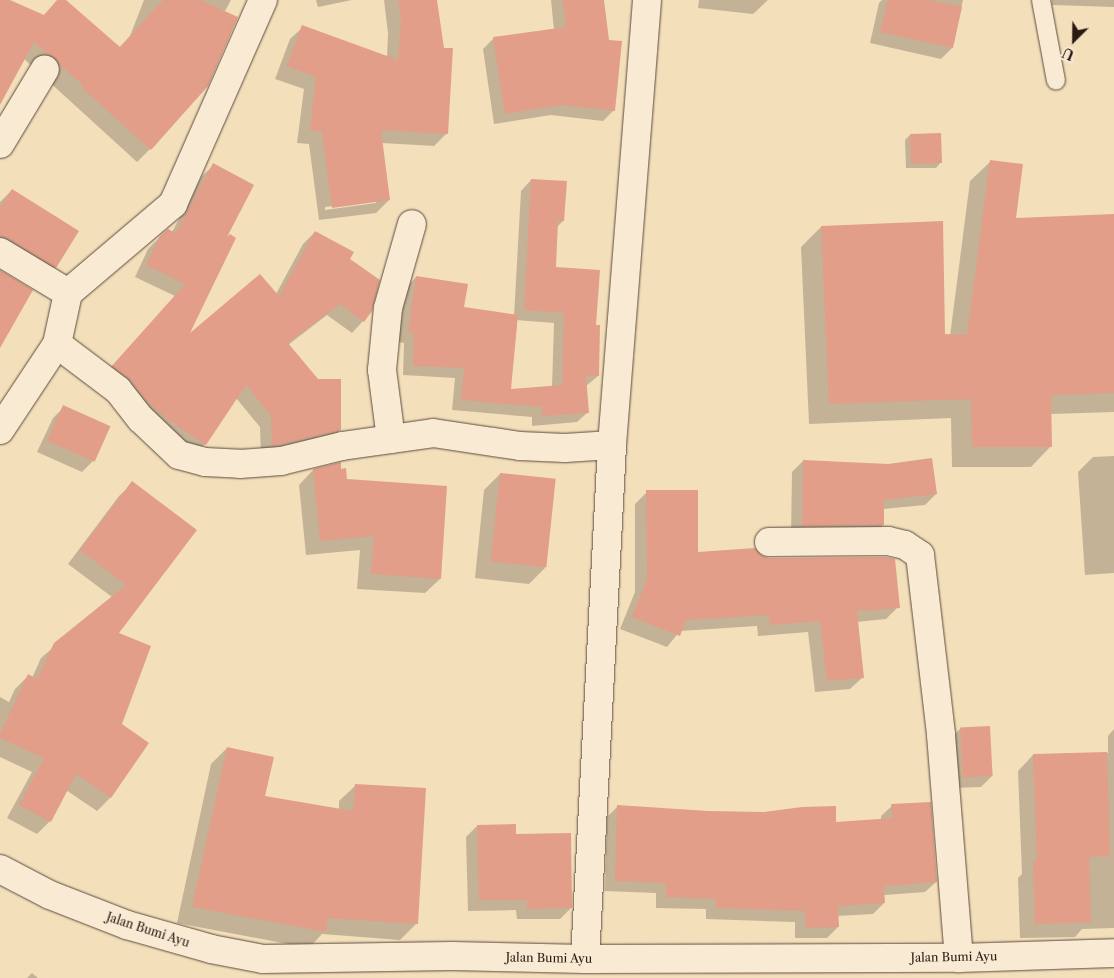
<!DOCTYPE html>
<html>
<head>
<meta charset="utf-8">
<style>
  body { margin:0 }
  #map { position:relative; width:1114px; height:978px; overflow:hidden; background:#f4dfbb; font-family:"Libre Caslon Text",serif }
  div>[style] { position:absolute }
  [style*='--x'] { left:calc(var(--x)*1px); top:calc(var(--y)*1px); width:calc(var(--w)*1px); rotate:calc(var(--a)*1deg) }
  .shadow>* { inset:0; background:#0003 }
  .building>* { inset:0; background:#e29e89; transform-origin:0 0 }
  .roads { filter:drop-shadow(0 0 1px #5c4b3e) drop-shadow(0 0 1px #5c4b3e) }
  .service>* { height:18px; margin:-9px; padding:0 9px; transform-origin:9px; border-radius:9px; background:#f8ead3 }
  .minor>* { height:28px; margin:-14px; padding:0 14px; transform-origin:14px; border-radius:14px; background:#f8ead3 }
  span { translate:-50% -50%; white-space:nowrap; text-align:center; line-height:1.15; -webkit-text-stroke:4px #f8ead3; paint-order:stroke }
  .street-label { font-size:12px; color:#2a1a14 }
  .north { position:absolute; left:1049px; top:15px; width:50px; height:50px; -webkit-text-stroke:4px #f8ead3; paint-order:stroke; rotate:203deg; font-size:14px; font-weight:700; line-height:20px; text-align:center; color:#2a1a14 }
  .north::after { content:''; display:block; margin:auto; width:18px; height:22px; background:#2a1a14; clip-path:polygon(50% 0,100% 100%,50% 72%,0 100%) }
</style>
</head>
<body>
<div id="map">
  <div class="shadow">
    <i style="clip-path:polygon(0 0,7px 0,43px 16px,59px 0,64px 0,119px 48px,130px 36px,144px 0,231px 0,150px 149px,137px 162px,23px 58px,0 102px)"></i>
    <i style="clip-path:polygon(316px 0,352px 0,318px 7px)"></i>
    <i style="clip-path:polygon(evenodd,384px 0,436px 0,447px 133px,434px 146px,382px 143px,389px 200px,376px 213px,319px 220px,309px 144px,297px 143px,304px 89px,275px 79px,290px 39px,303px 27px,387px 58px,388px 33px,384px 0,376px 201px,376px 203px,325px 210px,325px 207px,376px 201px)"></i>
    <i style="clip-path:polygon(551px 0,603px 0,614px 110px,603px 121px,551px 115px,494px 124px,483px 49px,494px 38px,554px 30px)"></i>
    <i style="clip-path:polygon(699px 0,768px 0,753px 14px,698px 8px)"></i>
    <i style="clip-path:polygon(882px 0,963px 0,952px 48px,941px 59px,870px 43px,879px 3px)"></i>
    <i style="clip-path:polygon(1052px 0,1114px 0,1114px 7px,1052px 5px)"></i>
    <i style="clip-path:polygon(910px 135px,941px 162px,936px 168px,906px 168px,905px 140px)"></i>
    <i style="clip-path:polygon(991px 161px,1015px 219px,1114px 215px,1114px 412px,1050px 414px,1051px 446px,1031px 467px,952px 467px,951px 418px,809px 424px,801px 247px,821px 227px,944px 335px,950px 336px,970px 181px)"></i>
    <i style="clip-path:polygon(214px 165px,224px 241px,186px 337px,276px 294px,303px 244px,315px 232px,349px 259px,363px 321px,352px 333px,327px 315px,288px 345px,340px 430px,328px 442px,261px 457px,260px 427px,236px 398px,205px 444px,193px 456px,101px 378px,175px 296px,135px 277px,148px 249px,160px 237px,172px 232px,202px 176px)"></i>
    <i style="clip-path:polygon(evenodd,531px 180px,563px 221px,557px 227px,555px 268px,595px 326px,598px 376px,586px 386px,588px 412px,577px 422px,532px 426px,532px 417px,452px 410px,455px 378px,403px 375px,404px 343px,398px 342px,406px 288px,416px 277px,463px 308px,514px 316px,521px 191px,531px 180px,516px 320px,554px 323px,552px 387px,509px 391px,516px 320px)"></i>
    <i style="clip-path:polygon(12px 190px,55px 267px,43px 279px,0 253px,0 202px)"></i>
    <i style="clip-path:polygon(64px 407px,93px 461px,82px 472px,37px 452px,53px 418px)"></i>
    <i style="clip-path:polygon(1114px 456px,1114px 573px,1085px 575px,1078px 472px,1093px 457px)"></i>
    <i style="clip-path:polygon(803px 461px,936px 494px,925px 505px,883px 509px,883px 525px,872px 536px,791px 536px,792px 472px)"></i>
    <i style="clip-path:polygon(313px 470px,340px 470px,346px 480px,440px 579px,425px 593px,357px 589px,360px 550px,306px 555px,299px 485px)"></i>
    <i style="clip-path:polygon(500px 474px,545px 568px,529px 584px,475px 578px,484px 490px)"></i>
    <i style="clip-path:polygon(133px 483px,195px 530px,117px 633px,120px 724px,148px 743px,110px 798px,97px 811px,66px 790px,50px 821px,37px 834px,7px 818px,32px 772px,0 757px,0 697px,9px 702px,15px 689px,28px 676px,32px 678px,41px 658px,112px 597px,68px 564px,119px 496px)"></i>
    <i style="clip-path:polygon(647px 492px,697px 553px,760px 556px,898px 607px,886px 619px,856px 622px,863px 677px,850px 689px,815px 692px,808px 632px,758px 636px,757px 626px,680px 631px,667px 647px,620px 629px,635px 592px,635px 504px)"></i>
    <i style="clip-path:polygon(960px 729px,992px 776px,981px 787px,953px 788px,949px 740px)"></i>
    <i style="clip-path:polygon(1114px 729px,1114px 928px,1082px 929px,1075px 937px,1020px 938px,1018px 878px,1022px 874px,1018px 771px,1033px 755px,1108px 753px,1108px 736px)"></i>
    <i style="clip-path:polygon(227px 748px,264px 797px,339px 810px,339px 801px,356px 785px,416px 924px,400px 940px,322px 934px,309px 948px,177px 923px,211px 764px)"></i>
    <i style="clip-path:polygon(618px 806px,835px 823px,881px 820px,881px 816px,892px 806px,936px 882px,925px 892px,884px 895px,884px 903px,873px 914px,837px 916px,838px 927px,827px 938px,795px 938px,795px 922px,706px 919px,706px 909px,656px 908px,656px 893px,605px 891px,607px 817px)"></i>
    <i style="clip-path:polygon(477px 826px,515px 835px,571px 908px,560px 919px,517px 919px,516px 910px,468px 911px,466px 837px)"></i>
    <i style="clip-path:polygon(32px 973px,38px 978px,27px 978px)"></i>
  </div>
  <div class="building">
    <i style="clip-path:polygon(0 0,10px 0,44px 15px,57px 0,66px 0,120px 47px,163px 0,200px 0,238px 17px,208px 86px,151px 150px,82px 88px,84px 86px,60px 65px,53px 56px,47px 54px,34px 42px,0 105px)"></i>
    <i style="clip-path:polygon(398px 0,437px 0,444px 48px,453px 48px,448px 134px,381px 130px,390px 200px,332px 208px,322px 132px,310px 130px,316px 77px,287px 66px,302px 25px,398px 60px,401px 19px)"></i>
    <i style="clip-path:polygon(563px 0,604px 0,609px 40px,622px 41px,615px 111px,562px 105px,505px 114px,493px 37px,566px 27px)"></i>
    <i style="clip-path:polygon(888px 0,929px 0,962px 7px,953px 48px,880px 32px)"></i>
    <i style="left:941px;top:133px;width:30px;height:31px;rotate:88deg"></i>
    <i style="clip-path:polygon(990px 160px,1023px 164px,1016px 218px,1114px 214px,1114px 393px,1051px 395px,1052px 447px,972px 447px,971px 399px,829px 404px,821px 226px,943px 221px,945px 334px,967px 335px)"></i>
    <i style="clip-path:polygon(213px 163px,254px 185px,227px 237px,230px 234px,236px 238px,190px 333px,260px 274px,279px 296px,315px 231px,354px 252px,350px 259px,380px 280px,372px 311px,364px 322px,340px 304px,288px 343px,318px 379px,341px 379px,341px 430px,272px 446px,271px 416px,246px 385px,206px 445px,168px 420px,146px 400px,128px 378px,112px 366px,185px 284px,146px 265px,160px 236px,168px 229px,176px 233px)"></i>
    <i style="clip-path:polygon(531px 179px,567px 181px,564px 221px,558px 221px,556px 267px,600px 270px,596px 325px,600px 325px,599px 376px,586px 376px,589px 413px,542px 416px,542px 407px,461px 400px,464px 368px,413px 366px,414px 333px,408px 332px,416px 276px,468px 284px,464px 307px,518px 315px,511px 389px,562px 385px,564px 313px,524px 310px)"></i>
    <i style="clip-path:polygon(12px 189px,79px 231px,56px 268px,8px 239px,0 236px,0 208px)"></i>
    <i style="clip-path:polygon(0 270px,33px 290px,0 348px)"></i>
    <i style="left:63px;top:405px;width:52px;height:39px;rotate:24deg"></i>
    <i style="clip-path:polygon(932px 458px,937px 494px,884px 500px,884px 525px,802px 526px,803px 460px,888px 464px)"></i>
    <i style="clip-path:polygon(341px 462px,341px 469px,346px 468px,347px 479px,447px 486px,441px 579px,371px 574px,374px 536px,320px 541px,313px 469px)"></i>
    <i style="left:500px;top:473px;width:56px;height:89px;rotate:6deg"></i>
    <i style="clip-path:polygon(132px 481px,197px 530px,119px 633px,151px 646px,122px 724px,149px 743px,111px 798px,76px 774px,51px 822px,19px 805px,44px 758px,0 738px,0 734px,28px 674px,37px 679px,54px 643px,126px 585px,80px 550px)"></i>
    <i style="clip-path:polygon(646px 490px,698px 490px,698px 552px,755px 548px,761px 555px,769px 558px,886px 557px,895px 559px,900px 608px,857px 611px,864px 678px,827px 681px,820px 621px,770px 625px,769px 615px,686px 620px,680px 636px,632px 617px,647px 579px)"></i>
    <i style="left:990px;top:726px;width:50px;height:30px;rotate:87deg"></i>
    <i style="clip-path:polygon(227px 747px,274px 757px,265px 796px,353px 811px,355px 784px,426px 788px,418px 924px,328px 918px,326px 932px,192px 907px)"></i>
    <i style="clip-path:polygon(1107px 752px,1110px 856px,1089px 857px,1091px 922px,1035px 924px,1033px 861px,1037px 861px,1033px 754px)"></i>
    <i style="clip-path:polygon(931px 802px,937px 882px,884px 886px,885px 903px,838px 906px,839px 927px,806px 928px,805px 911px,716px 908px,716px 899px,666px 897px,666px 883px,615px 881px,617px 805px,708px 811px,764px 812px,802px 807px,836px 806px,836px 822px,893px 818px,891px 804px)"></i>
    <i style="clip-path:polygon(516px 824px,516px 834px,571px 833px,572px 908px,527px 909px,527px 900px,479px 900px,477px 825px)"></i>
  </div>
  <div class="roads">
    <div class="service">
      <i style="--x:1041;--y:0;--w:82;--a:79.5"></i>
    </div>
    <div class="minor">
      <i style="--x:0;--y:144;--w:87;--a:-59"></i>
      <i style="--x:0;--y:252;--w:79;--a:31.1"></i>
      <i style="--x:57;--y:344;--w:76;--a:37"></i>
      <i style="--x:118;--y:390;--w:37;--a:52"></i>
      <i style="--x:141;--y:419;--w:52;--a:43.5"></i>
      <i style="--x:179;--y:455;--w:27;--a:15"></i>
      <i style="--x:205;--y:462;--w:35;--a:3"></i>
      <i style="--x:240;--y:464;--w:41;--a:-4.2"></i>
      <i style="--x:281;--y:461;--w:63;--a:-13.8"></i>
      <i style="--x:342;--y:446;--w:92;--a:-8.1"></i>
      <i style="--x:433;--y:433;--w:88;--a:8.5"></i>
      <i style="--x:520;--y:446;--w:45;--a:2.5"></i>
      <i style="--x:565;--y:448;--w:47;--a:-3.7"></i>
      <i style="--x:0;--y:430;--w:103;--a:-56.5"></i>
      <i style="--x:57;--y:344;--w:52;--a:-77.8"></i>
      <i style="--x:68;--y:293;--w:138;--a:-40.3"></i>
      <i style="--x:173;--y:204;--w:223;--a:-66.2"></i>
      <i style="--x:391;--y:439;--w:70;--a:-97.4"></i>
      <i style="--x:382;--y:370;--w:62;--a:-84.5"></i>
      <i style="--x:388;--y:308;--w:87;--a:-74.1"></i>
      <i style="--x:769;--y:542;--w:119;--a:-0.5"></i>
      <i style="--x:888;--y:541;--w:17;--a:13"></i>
      <i style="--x:905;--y:545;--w:18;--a:34"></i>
      <i style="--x:920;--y:555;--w:181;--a:83.3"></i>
      <i style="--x:941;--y:735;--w:224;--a:85.4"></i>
      <i style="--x:0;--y:869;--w:56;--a:27.5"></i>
      <i style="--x:50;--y:895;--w:83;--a:21.3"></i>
      <i style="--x:127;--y:925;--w:87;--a:15.9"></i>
      <i style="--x:211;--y:949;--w:53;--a:10.9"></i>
      <i style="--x:263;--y:959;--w:189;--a:-0.9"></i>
      <i style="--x:452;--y:956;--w:133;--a:1.3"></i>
      <i style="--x:585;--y:959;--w:374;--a:-0.2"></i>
      <i style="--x:959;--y:958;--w:155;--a:-1.8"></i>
      <i style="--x:585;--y:959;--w:515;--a:-86.99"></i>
      <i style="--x:612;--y:445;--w:446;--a:-85.5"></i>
    </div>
  </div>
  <div class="street-label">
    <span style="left:148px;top:930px;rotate:18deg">Jalan Bumi Ayu</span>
    <span style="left:954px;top:957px;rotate:-1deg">Jalan Bumi Ayu</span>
    <span style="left:549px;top:958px;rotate:1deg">Jalan Bumi Ayu</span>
  </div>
  <div class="north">U</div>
</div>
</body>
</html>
